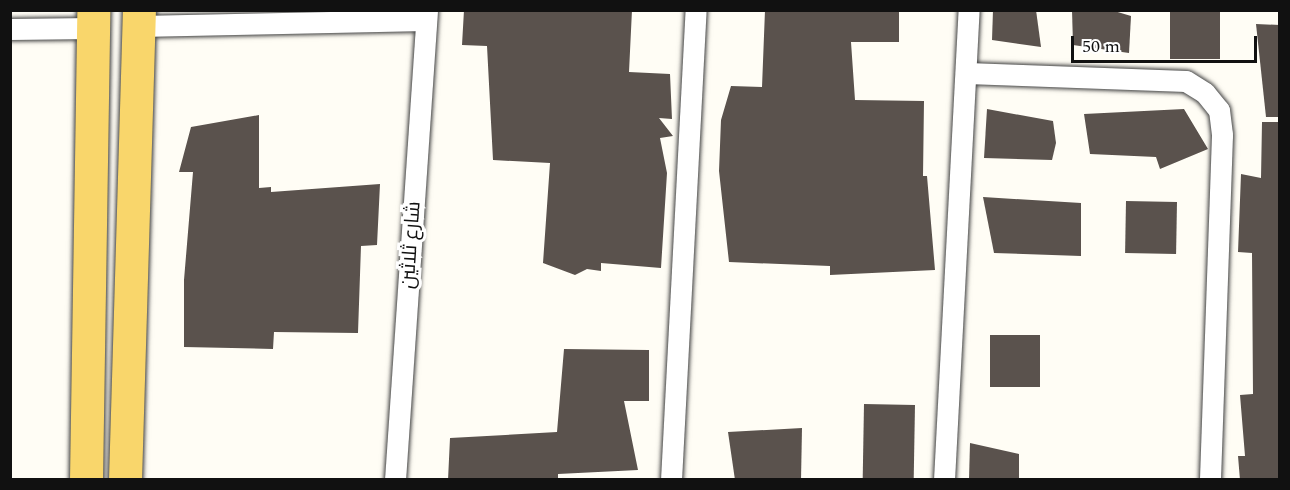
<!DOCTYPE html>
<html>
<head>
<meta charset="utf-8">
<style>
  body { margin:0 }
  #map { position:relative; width:1290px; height:490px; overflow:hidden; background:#fffdf5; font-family:Spectral,Cairo,serif }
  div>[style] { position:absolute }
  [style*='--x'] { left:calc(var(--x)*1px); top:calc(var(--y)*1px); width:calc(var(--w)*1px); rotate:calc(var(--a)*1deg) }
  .building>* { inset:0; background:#5a524d; transform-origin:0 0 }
  .roads { filter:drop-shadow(0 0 2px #444) drop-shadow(0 0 2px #444) }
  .minor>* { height:21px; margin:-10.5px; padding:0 10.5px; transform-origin:10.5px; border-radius:10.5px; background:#fff }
  .primary>* { height:33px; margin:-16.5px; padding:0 16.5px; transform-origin:16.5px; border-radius:16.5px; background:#f9d66b }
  span { translate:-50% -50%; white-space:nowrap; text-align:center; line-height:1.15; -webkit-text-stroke:6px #fff; paint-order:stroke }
  .street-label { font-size:20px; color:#111 }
  .frame { position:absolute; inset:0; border:12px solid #111; pointer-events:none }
  .scale { position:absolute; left:1071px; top:36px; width:186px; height:27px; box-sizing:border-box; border:3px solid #111; border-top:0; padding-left:8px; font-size:18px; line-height:21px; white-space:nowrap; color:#111; -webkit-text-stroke:4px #fff; paint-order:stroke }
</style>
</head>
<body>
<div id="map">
  <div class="building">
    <i style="clip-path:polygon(464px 10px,632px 10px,629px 72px,670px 74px,672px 119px,659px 118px,673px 136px,660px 138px,667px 173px,661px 268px,601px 263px,601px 271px,587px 269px,575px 275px,543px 263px,550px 163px,493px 160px,487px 46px,462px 45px)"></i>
    <i style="clip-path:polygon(765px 10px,899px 10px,899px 42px,851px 42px,855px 100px,924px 101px,923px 176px,927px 176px,935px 270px,830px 275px,830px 266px,729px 262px,719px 171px,721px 120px,731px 86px,762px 87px)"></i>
    <i style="clip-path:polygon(993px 10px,1036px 10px,1041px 47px,992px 40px)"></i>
    <i style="clip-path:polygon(1072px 10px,1111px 10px,1131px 16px,1129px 53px,1073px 45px)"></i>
    <i style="left:1170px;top:10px;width:50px;height:49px"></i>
    <i style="clip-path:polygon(1256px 24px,1280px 25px,1280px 117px,1266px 117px)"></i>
    <i style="clip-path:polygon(987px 109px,1053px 121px,1056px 143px,1052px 160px,984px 158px)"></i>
    <i style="clip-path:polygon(1184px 109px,1208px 149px,1160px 169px,1156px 157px,1090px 154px,1084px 114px)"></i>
    <i style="clip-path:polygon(259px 115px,259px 188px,271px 187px,271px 192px,380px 184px,377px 245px,361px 246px,358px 333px,274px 332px,273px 349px,184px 347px,184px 280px,193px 172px,179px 172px,191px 127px)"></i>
    <i style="clip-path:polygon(1262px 122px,1280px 122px,1280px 480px,1240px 480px,1238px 456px,1245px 456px,1240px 395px,1253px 394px,1252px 253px,1238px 252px,1241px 174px,1261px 178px)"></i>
    <i style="clip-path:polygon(983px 197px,1081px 203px,1081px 256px,994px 253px)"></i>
    <i style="left:1126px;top:201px;width:51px;height:52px;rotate:1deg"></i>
    <i style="left:990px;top:335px;width:50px;height:52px"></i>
    <i style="clip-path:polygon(564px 349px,649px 350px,649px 401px,624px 401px,638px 470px,558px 474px,558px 480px,448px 480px,450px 438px,557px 432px)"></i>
    <i style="left:864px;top:404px;width:51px;height:76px;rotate:1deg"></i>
    <i style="clip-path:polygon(802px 428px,801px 480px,735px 480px,728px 432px)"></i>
    <i style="clip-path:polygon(970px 443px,1019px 454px,1019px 480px,969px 480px)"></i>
  </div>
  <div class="roads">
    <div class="minor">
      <i style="--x:139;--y:26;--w:287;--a:-1.2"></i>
      <i style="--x:10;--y:29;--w:82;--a:-0.7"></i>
      <i style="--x:967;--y:73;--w:219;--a:2.1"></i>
      <i style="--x:1186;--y:81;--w:22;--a:32"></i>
      <i style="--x:1205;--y:93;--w:22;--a:51"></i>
      <i style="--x:1219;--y:110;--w:25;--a:83"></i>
      <i style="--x:1222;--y:135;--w:345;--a:92"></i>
      <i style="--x:395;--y:480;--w:471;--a:-86.1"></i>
      <i style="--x:671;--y:480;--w:471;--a:-87"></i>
      <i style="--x:944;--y:480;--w:471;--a:-87"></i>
    </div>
    <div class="primary">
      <i style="--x:86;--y:480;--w:470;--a:-89.1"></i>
      <i style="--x:125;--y:480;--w:470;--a:-88.3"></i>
    </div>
  </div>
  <div class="street-label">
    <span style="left:411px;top:245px;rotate:-86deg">شارع ثلاثين</span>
  </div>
  <div class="frame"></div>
  <div class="scale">50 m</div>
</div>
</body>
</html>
